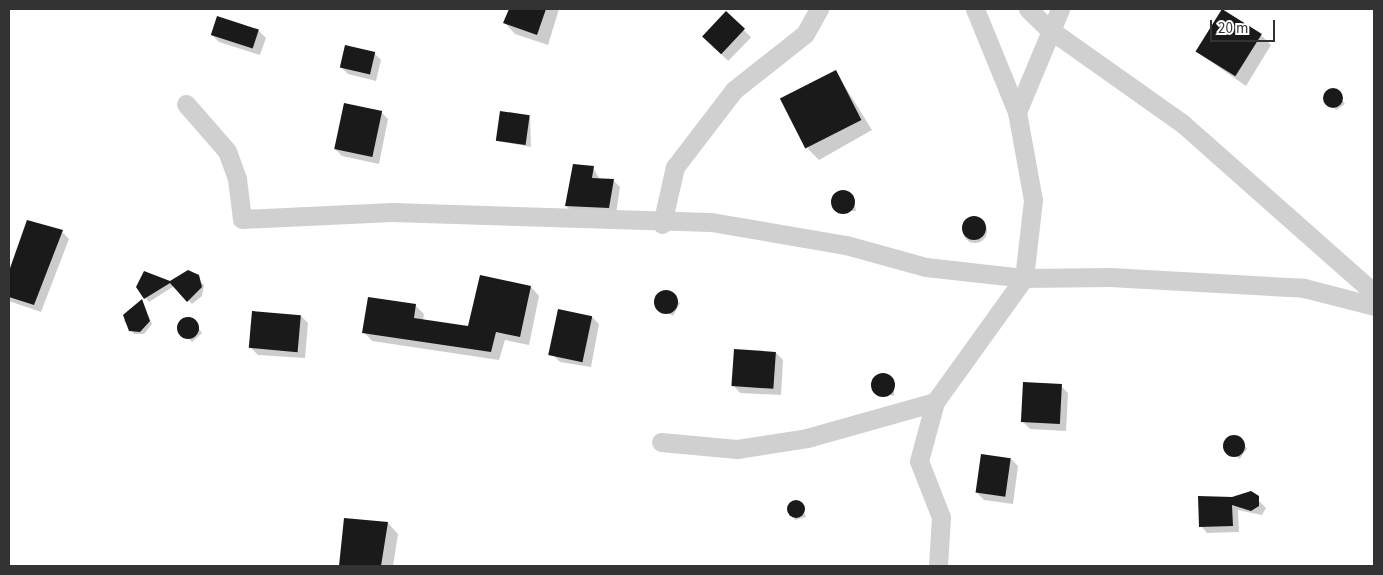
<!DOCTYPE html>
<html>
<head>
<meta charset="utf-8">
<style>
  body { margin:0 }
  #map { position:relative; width:1383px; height:575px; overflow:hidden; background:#fff; font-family:"Source Sans 3",sans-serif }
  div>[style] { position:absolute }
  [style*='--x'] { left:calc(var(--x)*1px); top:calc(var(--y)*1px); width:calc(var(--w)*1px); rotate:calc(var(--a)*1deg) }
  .shadow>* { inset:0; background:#0003; transform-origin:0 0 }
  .round { border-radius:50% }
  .building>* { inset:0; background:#1a1a1a; transform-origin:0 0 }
  .minor>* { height:19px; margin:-9.5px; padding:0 9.5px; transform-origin:9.5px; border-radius:9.5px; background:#d0d0d0 }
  span { translate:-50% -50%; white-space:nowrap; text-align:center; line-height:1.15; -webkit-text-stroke:5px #fff; paint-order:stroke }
  .frame { position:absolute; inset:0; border:10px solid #333; pointer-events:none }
  .scale { position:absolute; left:1210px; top:20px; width:65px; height:22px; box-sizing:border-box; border:2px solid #333; border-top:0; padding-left:6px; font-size:15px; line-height:18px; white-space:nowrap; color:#333; -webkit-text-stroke:4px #fff; paint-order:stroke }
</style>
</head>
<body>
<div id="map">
  <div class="shadow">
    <i style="clip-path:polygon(510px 9px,559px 9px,548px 45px,515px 34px,505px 23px)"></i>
    <i style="left:726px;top:13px;width:35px;height:33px;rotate:44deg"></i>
    <i style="clip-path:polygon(217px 18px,259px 31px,266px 38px,260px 55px,219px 42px,212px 35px)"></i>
    <i style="clip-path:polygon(1261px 35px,1271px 45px,1246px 86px,1197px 52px)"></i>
    <i style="clip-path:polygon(374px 53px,381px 60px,376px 81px,348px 74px,341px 67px)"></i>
    <i style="clip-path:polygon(836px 72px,872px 130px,819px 160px,808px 149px)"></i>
    <i style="clip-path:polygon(1335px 90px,1345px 104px,1336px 110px,1325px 97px)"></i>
    <i style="clip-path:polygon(381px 112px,388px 119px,379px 164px,342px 156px,335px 149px)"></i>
    <i style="clip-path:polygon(530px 116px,531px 147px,498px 141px)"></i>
    <i style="clip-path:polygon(593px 167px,600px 180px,613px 180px,620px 187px,616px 214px,573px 213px,566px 206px)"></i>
    <i style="clip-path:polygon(838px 192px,853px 196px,856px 211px,838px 211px,832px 198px)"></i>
    <i class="round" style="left:963px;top:219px;width:24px;height:24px"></i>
    <i style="clip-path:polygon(28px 221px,62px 232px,69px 239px,41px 312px,9px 301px,9px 276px)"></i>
    <i style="clip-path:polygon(188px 271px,204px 285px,202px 296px,192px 304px,174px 286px,149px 302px,137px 287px,170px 283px)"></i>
    <i style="clip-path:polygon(531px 287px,539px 296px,529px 345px,505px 340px,499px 360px,372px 341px,364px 332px,415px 305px,424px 314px,423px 321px,469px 328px)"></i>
    <i style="clip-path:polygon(663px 292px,680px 303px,673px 316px,656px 304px)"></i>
    <i style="clip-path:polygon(142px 301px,152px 324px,144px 334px,134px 334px,124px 321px,127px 311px)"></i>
    <i style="clip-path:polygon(190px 316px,202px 333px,192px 342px,179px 328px)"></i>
    <i style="clip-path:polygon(301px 316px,308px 323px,305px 358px,258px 355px,251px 348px)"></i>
    <i style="clip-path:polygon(592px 317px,599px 324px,591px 367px,560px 362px,552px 354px)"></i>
    <i style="clip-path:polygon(776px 353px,783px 360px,781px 395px,740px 393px,733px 385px)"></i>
    <i style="clip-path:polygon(876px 377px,894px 381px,894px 396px,875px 392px)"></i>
    <i style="clip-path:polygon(1061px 386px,1068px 393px,1066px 431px,1030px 429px,1023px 422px)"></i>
    <i style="left:1232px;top:437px;width:19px;height:13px;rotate:36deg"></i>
    <i style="clip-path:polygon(1011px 459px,1018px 466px,1013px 504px,984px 500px,977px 493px)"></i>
    <i style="clip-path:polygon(1251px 493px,1266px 508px,1262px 515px,1238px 510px,1239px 532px,1207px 533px,1201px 526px,1232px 498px)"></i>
    <i style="clip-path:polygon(800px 503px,806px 517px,795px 520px,789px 506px)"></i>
    <i style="clip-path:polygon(345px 519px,388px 523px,398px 534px,393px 566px,340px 566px)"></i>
  </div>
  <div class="building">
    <i style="clip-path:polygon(509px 9px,546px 9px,537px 35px,503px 23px)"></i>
    <i style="left:1222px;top:9px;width:47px;height:50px;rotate:32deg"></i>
    <i style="left:726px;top:11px;width:26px;height:35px;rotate:43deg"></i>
    <i style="left:217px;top:16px;width:44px;height:20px;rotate:18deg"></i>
    <i style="left:345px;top:45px;width:31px;height:23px;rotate:13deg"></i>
    <i style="left:836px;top:70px;width:56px;height:63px;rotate:63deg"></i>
    <i class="round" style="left:1323px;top:88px;width:20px;height:20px"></i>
    <i style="left:344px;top:103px;width:39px;height:47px;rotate:12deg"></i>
    <i style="left:500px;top:111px;width:30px;height:30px;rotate:8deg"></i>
    <i style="clip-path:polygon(573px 164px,594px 166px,592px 178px,614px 179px,609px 208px,565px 206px)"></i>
    <i class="round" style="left:831px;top:190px;width:24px;height:24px"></i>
    <i class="round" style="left:962px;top:216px;width:24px;height:24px"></i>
    <i style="clip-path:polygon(27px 220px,63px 230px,34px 305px,9px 297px,9px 271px)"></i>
    <i style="clip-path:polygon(188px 270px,199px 275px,202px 287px,187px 302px,170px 283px,144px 299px,136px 287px,144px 271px,170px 281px)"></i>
    <i style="clip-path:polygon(480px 275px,531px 286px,520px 337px,496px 332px,491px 352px,362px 333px,368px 297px,416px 304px,414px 318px,468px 326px)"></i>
    <i class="round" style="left:654px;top:290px;width:24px;height:24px"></i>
    <i style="clip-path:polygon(142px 299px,150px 321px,140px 332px,129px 331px,123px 315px)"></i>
    <i style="left:558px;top:309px;width:35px;height:47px;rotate:12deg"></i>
    <i style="left:252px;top:311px;width:49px;height:37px;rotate:5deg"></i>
    <i class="round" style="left:177px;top:317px;width:22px;height:22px"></i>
    <i style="left:734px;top:349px;width:42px;height:37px;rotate:4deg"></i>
    <i class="round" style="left:871px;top:373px;width:24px;height:24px"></i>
    <i style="left:1023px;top:382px;width:39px;height:40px;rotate:3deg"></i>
    <i class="round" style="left:1223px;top:435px;width:22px;height:22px"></i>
    <i style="left:981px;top:454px;width:30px;height:39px;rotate:8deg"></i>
    <i style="clip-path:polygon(1251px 491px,1259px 496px,1259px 506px,1251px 511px,1232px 505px,1233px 526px,1199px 527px,1198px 496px,1232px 497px)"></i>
    <i class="round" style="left:787px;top:500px;width:18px;height:18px"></i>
    <i style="clip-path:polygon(344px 518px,388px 522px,381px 566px,339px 566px)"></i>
  </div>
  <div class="minor">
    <i style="--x:1028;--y:9;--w:29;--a:44"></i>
    <i style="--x:1049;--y:29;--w:164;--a:35.3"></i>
    <i style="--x:1183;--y:124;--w:255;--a:41.5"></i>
    <i style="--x:186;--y:104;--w:62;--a:48.9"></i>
    <i style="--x:227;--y:151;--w:30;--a:70"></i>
    <i style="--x:237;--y:179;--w:40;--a:82.9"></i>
    <i style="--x:242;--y:219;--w:150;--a:-2.7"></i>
    <i style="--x:392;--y:212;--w:319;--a:1.8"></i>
    <i style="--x:711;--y:222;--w:137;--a:9.7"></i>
    <i style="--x:846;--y:245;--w:83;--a:15.4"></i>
    <i style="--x:926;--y:267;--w:99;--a:6.4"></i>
    <i style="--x:1024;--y:278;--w:86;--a:-0.7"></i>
    <i style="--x:1110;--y:277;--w:194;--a:3.2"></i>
    <i style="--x:1304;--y:288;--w:72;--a:14.4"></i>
    <i style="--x:1017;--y:112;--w:112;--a:-67.3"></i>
    <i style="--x:662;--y:224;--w:58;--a:-77.2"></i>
    <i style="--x:675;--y:167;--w:97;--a:-52.5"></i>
    <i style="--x:734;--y:90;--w:90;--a:-38.3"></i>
    <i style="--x:805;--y:34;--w:29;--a:-61"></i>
    <i style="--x:935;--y:402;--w:153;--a:-54.3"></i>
    <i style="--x:1024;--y:278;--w:79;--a:-83.4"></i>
    <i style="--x:1033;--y:200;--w:89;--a:-100.3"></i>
    <i style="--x:1017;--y:112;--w:111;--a:-112.2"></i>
    <i style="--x:661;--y:442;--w:76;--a:5.3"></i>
    <i style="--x:737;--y:449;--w:71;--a:-8.9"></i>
    <i style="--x:807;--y:438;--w:133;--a:-15.7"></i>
    <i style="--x:935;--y:402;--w:61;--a:105.2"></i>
    <i style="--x:919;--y:461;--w:60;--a:68.6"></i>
    <i style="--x:941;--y:517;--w:49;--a:93.5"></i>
  </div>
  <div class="frame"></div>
  <div class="scale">20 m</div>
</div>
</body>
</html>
